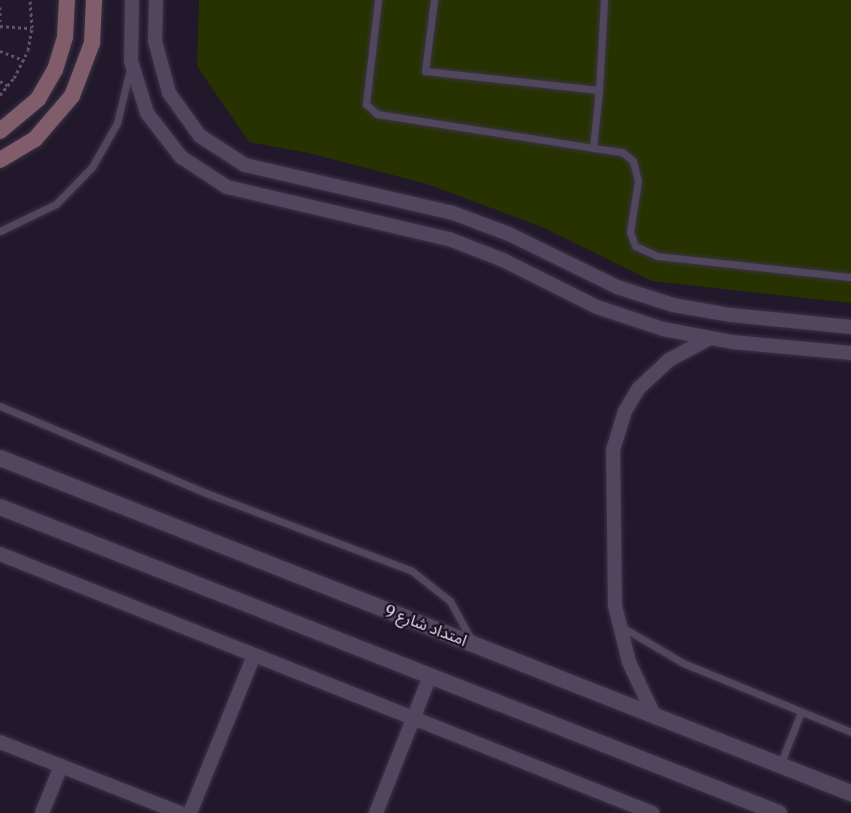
<!DOCTYPE html>
<html>
<head>
<meta charset="utf-8">
<style>
  body { margin:0 }
  #map { position:relative; width:851px; height:813px; overflow:hidden; background:#21182c; font-family:Merriweather,"Noto Sans Arabic",serif }
  div>[style] { position:absolute }
  [style*='--x'] { left:calc(var(--x)*1px); top:calc(var(--y)*1px); width:calc(var(--w)*1px); rotate:calc(var(--a)*1deg) }
  .green>* { inset:0; background:#273200 }
  .path>* { height:3px; margin-top:-1.5px; transform-origin:0; background:repeating-linear-gradient(90deg,#5d5567 0 3px,transparent 0 6px) }
  .roads { filter:drop-shadow(0 0 2px #3b3444) drop-shadow(0 0 2px #3b3444) }
  .service>* { height:7px; margin:-3.5px; padding:0 3.5px; transform-origin:3.5px; border-radius:3.5px; background:#50465d }
  .minor>* { height:14px; margin:-7px; padding:0 7px; transform-origin:7px; border-radius:7px; background:#50465d }
  .tertiary>* { height:16px; margin:-8px; padding:0 8px; transform-origin:8px; border-radius:8px; background:#50465d }
  .secondary>* { height:16px; margin:-8px; padding:0 8px; transform-origin:8px; border-radius:8px; background:#815d6c }
  span { translate:-50% -50%; white-space:nowrap; text-align:center; line-height:1.15; -webkit-text-stroke:4.5px #180f22; paint-order:stroke }
  .street-label { font-size:16px; color:#e4dfed }
</style>
</head>
<body>
<div id="map">
  <div class="green">
    <i style="clip-path:polygon(199px 0,851px 0,851px 303px,652px 281px,542px 227px,427px 184px,309px 153px,249px 142px,197px 66px)"></i>
  </div>
  <div class="path">
    <i style="--x:0;--y:7;--w:21;--a:90"></i>
    <i style="--x:0;--y:26;--w:31;--a:4"></i>
    <i style="--x:0;--y:51;--w:26;--a:21"></i>
    <i style="--x:0;--y:81;--w:9;--a:32"></i>
    <i style="--x:0;--y:95;--w:22;--a:-51"></i>
    <i style="--x:14;--y:78;--w:31;--a:-63"></i>
    <i style="--x:28;--y:50;--w:22;--a:-80"></i>
    <i style="--x:32;--y:28;--w:28;--a:-94"></i>
  </div>
  <div class="roads">
    <div class="service">
      <i style="--x:378;--y:0;--w:105;--a:96.6"></i>
      <i style="--x:366;--y:104;--w:15;--a:42"></i>
      <i style="--x:377;--y:114;--w:219;--a:8.9"></i>
      <i style="--x:434;--y:0;--w:72;--a:97.2"></i>
      <i style="--x:425;--y:71;--w:175;--a:6.2"></i>
      <i style="--x:599;--y:90;--w:58;--a:95.9"></i>
      <i style="--x:593;--y:148;--w:29;--a:8"></i>
      <i style="--x:622;--y:152;--w:14;--a:39"></i>
      <i style="--x:633;--y:161;--w:21;--a:76"></i>
      <i style="--x:638;--y:181;--w:52;--a:98.9"></i>
      <i style="--x:630;--y:232;--w:15;--a:70"></i>
      <i style="--x:635;--y:246;--w:24;--a:24"></i>
      <i style="--x:657;--y:256;--w:195;--a:6.2"></i>
      <i style="--x:599;--y:90;--w:90;--a:-86.8"></i>
      <i style="--x:0;--y:231;--w:62;--a:-25.7"></i>
      <i style="--x:56;--y:204;--w:52;--a:-45.8"></i>
      <i style="--x:92;--y:167;--w:51;--a:-60.4"></i>
      <i style="--x:117;--y:123;--w:56;--a:-76.5"></i>
      <i style="--x:0;--y:406;--w:224;--a:22.9"></i>
      <i style="--x:206;--y:493;--w:220;--a:20.7"></i>
      <i style="--x:412;--y:571;--w:48;--a:38.3"></i>
      <i style="--x:450;--y:601;--w:46;--a:61.2"></i>
      <i style="--x:622;--y:627;--w:71;--a:30.5"></i>
      <i style="--x:683;--y:663;--w:182;--a:22.3"></i>
      <i style="--x:780;--y:765;--w:57;--a:-68.4"></i>
    </div>
    <div class="minor">
      <i style="--x:132;--y:0;--w:61;--a:90.9"></i>
      <i style="--x:131;--y:61;--w:54;--a:72.9"></i>
      <i style="--x:147;--y:113;--w:56;--a:52.3"></i>
      <i style="--x:181;--y:157;--w:55;--a:33.1"></i>
      <i style="--x:227;--y:187;--w:228;--a:13.2"></i>
      <i style="--x:449;--y:239;--w:58;--a:21.3"></i>
      <i style="--x:503;--y:260;--w:105;--a:26.6"></i>
      <i style="--x:597;--y:307;--w:70;--a:18.4"></i>
      <i style="--x:663;--y:329;--w:70;--a:10.7"></i>
      <i style="--x:732;--y:342;--w:120;--a:5.3"></i>
      <i style="--x:156;--y:0;--w:41;--a:91.4"></i>
      <i style="--x:155;--y:41;--w:54;--a:74.9"></i>
      <i style="--x:169;--y:93;--w:53;--a:54.2"></i>
      <i style="--x:200;--y:136;--w:54;--a:32.8"></i>
      <i style="--x:245;--y:165;--w:213;--a:13"></i>
      <i style="--x:453;--y:213;--w:60;--a:20.6"></i>
      <i style="--x:509;--y:234;--w:120;--a:26.1"></i>
      <i style="--x:617;--y:287;--w:59;--a:17.8"></i>
      <i style="--x:673;--y:305;--w:59;--a:9.8"></i>
      <i style="--x:731;--y:315;--w:121;--a:5.7"></i>
      <i style="--x:0;--y:554;--w:702;--a:21.66"></i>
      <i style="--x:654;--y:715;--w:59;--a:-115.3"></i>
      <i style="--x:629;--y:662;--w:58;--a:-104"></i>
      <i style="--x:615;--y:606;--w:156;--a:-90.7"></i>
      <i style="--x:613;--y:450;--w:41;--a:-72.9"></i>
      <i style="--x:625;--y:411;--w:27;--a:-59"></i>
      <i style="--x:639;--y:388;--w:41;--a:-43"></i>
      <i style="--x:669;--y:360;--w:44;--a:-28.3"></i>
      <i style="--x:0;--y:742;--w:193;--a:21.5"></i>
      <i style="--x:42;--y:813;--w:51;--a:-68"></i>
      <i style="--x:190;--y:813;--w:170;--a:-67.9"></i>
      <i style="--x:376;--y:813;--w:147;--a:-68.5"></i>
    </div>
    <div class="tertiary">
      <i style="--x:0;--y:458;--w:915;--a:21.49"></i>
      <i style="--x:0;--y:507;--w:837;--a:21.45"></i>
    </div>
    <div class="secondary">
      <i style="--x:0;--y:131;--w:50;--a:-40.1"></i>
      <i style="--x:38;--y:99;--w:34;--a:-60"></i>
      <i style="--x:55;--y:70;--w:34;--a:-73"></i>
      <i style="--x:65;--y:37;--w:37;--a:-87"></i>
      <i style="--x:0;--y:160;--w:41;--a:-31"></i>
      <i style="--x:35;--y:139;--w:57;--a:-49.3"></i>
      <i style="--x:72;--y:96;--w:57;--a:-69.3"></i>
      <i style="--x:92;--y:43;--w:43;--a:-87.3"></i>
    </div>
  </div>
  <div class="street-label">
    <span style="left:426px;top:625px;rotate:21deg">امتداد شارع 9</span>
  </div>
</div>
</body>
</html>
